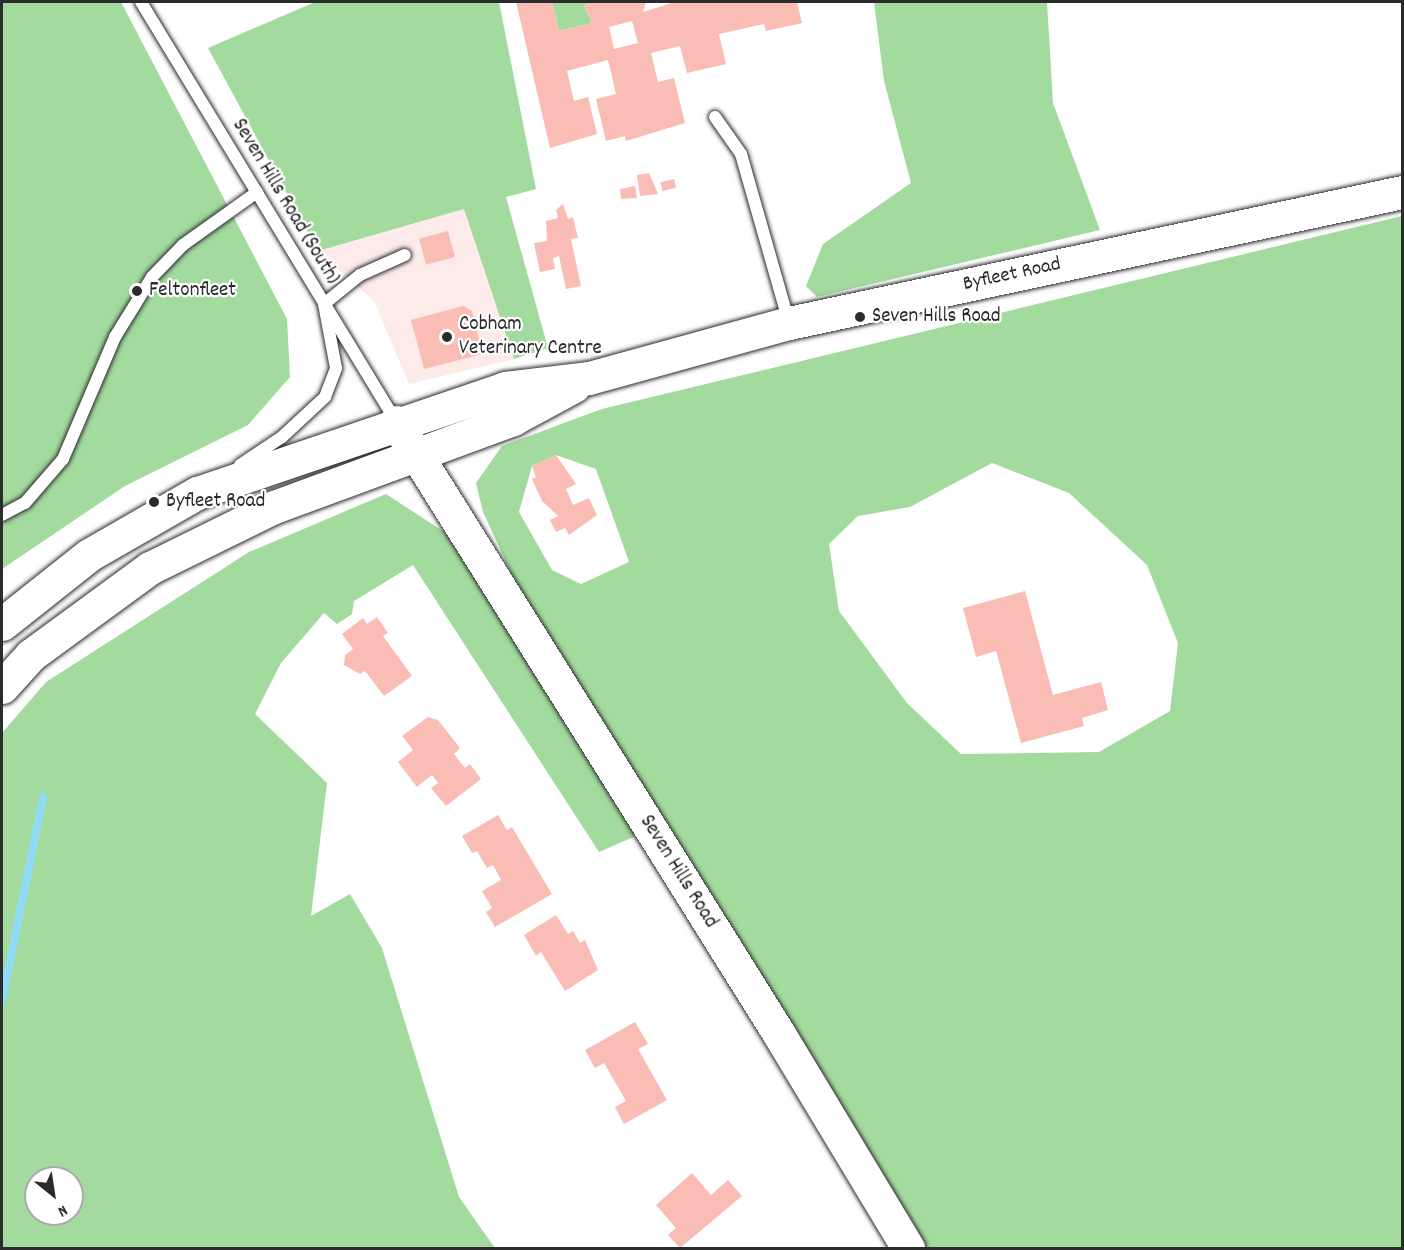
<!DOCTYPE html>
<html>
<head>
<meta charset="utf-8">
<style>
  body { margin:0 }
  #map { position:relative; width:1404px; height:1250px; overflow:hidden; background:#fff; font-family:Dekko,sans-serif }
  div>[style] { position:absolute }
  [style*='--x'] { left:calc(var(--x)*1px); top:calc(var(--y)*1px); width:calc(var(--w)*1px); rotate:calc(var(--a)*1deg) }
  .built>* { inset:0; background:#fdebe9 }
  .green>* { inset:0; background:#a3da9e }
  .stream>* { height:8px; margin:-4px; padding:0 4px; transform-origin:4px; border-radius:4px; background:#92dbf4 }
  .building>* { inset:0; background:#f9bdb5; transform-origin:0 0 }
  .roads { filter:drop-shadow(0 0 2px #2b2b2b) drop-shadow(0 0 2px #2b2b2b) }
  .service>* { height:12px; margin:-6px; padding:0 6px; transform-origin:6px; border-radius:6px; background:#fff }
  .secondary>* { height:33px; margin:-16.5px; padding:0 16.5px; transform-origin:16.5px; border-radius:16.5px; background:#fff }
  .primary>* { height:33px; margin:-16.5px; padding:0 16.5px; transform-origin:16.5px; border-radius:16.5px; background:#fff }
  .dots>* { width:16px; height:16px; translate:-50% -50%; box-sizing:border-box; border:3px solid #fff; border-radius:50% }
  span { translate:-50% -50%; white-space:nowrap; text-align:center; line-height:1.15; -webkit-text-stroke:4.5px #fff; paint-order:stroke }
  .street-label { font-size:21px; color:#2b2b2b }
  .poi-label { font-size:21px; color:#2b2b2b }
  .left { translate:0 -50%; text-align:left }
  .frame { position:absolute; inset:0; border:3px solid #2b2b2b; pointer-events:none }
  .north { position:absolute; left:24px; top:1166px; width:60px; height:60px; box-sizing:border-box; background:#fff; border:2px solid #aaa; border-radius:50%; rotate:150deg; font-size:16px; font-weight:700; line-height:24px; text-align:center; color:#2b2b2b }
  .north::after { content:''; display:block; margin:auto; width:21px; height:27px; background:#2b2b2b; clip-path:polygon(50% 0,100% 100%,50% 72%,0 100%) }
</style>
</head>
<body>
<div id="map">
  <div class="built">
    <i style="clip-path:polygon(464px 209px,514px 359px,409px 384px,374px 301px,318px 251px)"></i>
  </div>
  <div class="green">
    <i style="clip-path:polygon(2px 2px,121px 2px,287px 319px,290px 377px,248px 425px,125px 486px,2px 569px)"></i>
    <i style="clip-path:polygon(315px 2px,499px 2px,536px 189px,506px 197px,548px 348px,514px 359px,464px 209px,318px 251px,208px 48px)"></i>
    <i style="clip-path:polygon(552px 2px,591px 2px,584px 6px,592px 23px,559px 31px)"></i>
    <i style="clip-path:polygon(874px 2px,1047px 2px,1053px 103px,1100px 230px,817px 297px,806px 286px,823px 244px,911px 183px,884px 81px)"></i>
    <i style="clip-path:polygon(evenodd,1402px 216px,1402px 1248px,921px 1248px,552px 662px,483px 512px,476px 483px,502px 446px,602px 409px,1402px 216px,556px 455px,596px 469px,629px 562px,581px 584px,552px 570px,519px 512px,532px 466px,556px 455px,1402px 216px,992px 463px,1069px 493px,1147px 565px,1178px 643px,1170px 711px,1099px 752px,961px 754px,907px 703px,839px 611px,829px 544px,858px 516px,910px 507px,992px 463px)"></i>
    <i style="clip-path:polygon(evenodd,386px 494px,455px 539px,638px 835px,599px 852px,413px 565px,354px 601px,352px 614px,337px 624px,324px 613px,281px 663px,255px 714px,327px 783px,311px 916px,350px 894px,382px 948px,459px 1197px,495px 1248px,2px 1248px,2px 733px,46px 682px,249px 552px,386px 494px,36px 1178px,72px 1178px,72px 1214px,36px 1214px,36px 1178px)"></i>
  </div>
  <div class="stream">
    <i style="--x:2;--y:1001;--w:208;--a:-78.6"></i>
  </div>
  <div class="building">
    <i style="clip-path:polygon(evenodd,516px 2px,552px 2px,559px 31px,592px 23px,584px 6px,591px 2px,646px 2px,643px 12px,675px 2px,797px 2px,802px 23px,766px 31px,764px 24px,719px 34px,726px 64px,687px 73px,680px 46px,651px 53px,658px 82px,674px 78px,685px 123px,626px 141px,625px 136px,606px 141px,596px 99px,616px 94px,608px 60px,567px 71px,574px 101px,588px 97px,597px 134px,550px 148px,516px 2px,632px 21px,638px 43px,614px 49px,609px 27px,632px 21px)"></i>
    <i style="clip-path:polygon(649px 173px,658px 194px,640px 196px,637px 175px)"></i>
    <i style="left:674px;top:179px;width:9px;height:14px;rotate:77deg"></i>
    <i style="clip-path:polygon(635px 186px,637px 198px,621px 199px,620px 189px)"></i>
    <i style="clip-path:polygon(563px 204px,568px 219px,573px 217px,578px 238px,571px 239px,581px 286px,566px 289px,559px 256px,553px 258px,555px 269px,540px 272px,534px 243px,547px 241px,546px 221px,558px 218px,556px 210px)"></i>
    <i style="left:448px;top:231px;width:27px;height:30px;rotate:75deg"></i>
    <i style="clip-path:polygon(463px 306px,472px 311px,483px 354px,424px 369px,411px 320px)"></i>
    <i style="clip-path:polygon(556px 455px,576px 484px,566px 489px,573px 505px,589px 498px,597px 515px,569px 535px,565px 528px,556px 532px,550px 520px,558px 516px,542px 501px,532px 479px,536px 477px,532px 466px)"></i>
    <i style="clip-path:polygon(1025px 591px,1053px 695px,1101px 682px,1108px 710px,1082px 718px,1084px 726px,1021px 743px,996px 651px,976px 657px,963px 608px)"></i>
    <i style="clip-path:polygon(377px 617px,388px 633px,383px 636px,412px 676px,384px 696px,365px 671px,360px 674px,344px 665px,345px 655px,353px 649px,342px 634px,363px 618px,367px 624px)"></i>
    <i style="clip-path:polygon(428px 717px,438px 720px,460px 748px,454px 754px,465px 768px,470px 764px,481px 779px,446px 806px,431px 788px,438px 783px,432px 775px,417px 787px,398px 762px,413px 750px,402px 736px)"></i>
    <i style="clip-path:polygon(498px 815px,507px 830px,512px 827px,552px 894px,495px 927px,486px 912px,492px 908px,482px 891px,501px 880px,493px 865px,487px 868px,477px 851px,472px 853px,462px 836px)"></i>
    <i style="clip-path:polygon(556px 915px,568px 934px,573px 931px,580px 943px,585px 940px,598px 970px,565px 991px,541px 952px,536px 956px,524px 935px)"></i>
    <i style="clip-path:polygon(635px 1022px,648px 1044px,638px 1049px,667px 1100px,624px 1124px,615px 1107px,626px 1101px,604px 1063px,595px 1068px,585px 1050px)"></i>
    <i style="clip-path:polygon(692px 1173px,711px 1195px,728px 1180px,742px 1196px,680px 1248px,668px 1235px,676px 1228px,656px 1205px)"></i>
  </div>
  <div class="roads">
    <div class="service">
      <i style="--x:141;--y:2;--w:490;--a:58.7"></i>
      <i style="--x:715;--y:117;--w:45;--a:54.9"></i>
      <i style="--x:741;--y:154;--w:175;--a:74.1"></i>
      <i style="--x:240;--y:465;--w:50;--a:-33.7"></i>
      <i style="--x:282;--y:437;--w:59;--a:-42.9"></i>
      <i style="--x:325;--y:397;--w:31;--a:-69"></i>
      <i style="--x:336;--y:368;--w:65;--a:-100.6"></i>
      <i style="--x:324;--y:304;--w:46;--a:-38.9"></i>
      <i style="--x:360;--y:275;--w:49;--a:-24"></i>
      <i style="--x:2;--y:515;--w:26;--a:-28"></i>
      <i style="--x:25;--y:503;--w:58;--a:-49.2"></i>
      <i style="--x:63;--y:459;--w:133;--a:-66.9"></i>
      <i style="--x:115;--y:337;--w:70;--a:-58.3"></i>
      <i style="--x:152;--y:277;--w:45;--a:-45.9"></i>
      <i style="--x:183;--y:245;--w:91;--a:-35.6"></i>
    </div>
    <div class="secondary">
      <i style="--x:396;--y:422;--w:722;--a:57.96"></i>
      <i style="--x:779;--y:1034;--w:250;--a:58.9"></i>
    </div>
    <div class="primary">
      <i style="--x:2;--y:624;--w:111;--a:-38.4"></i>
      <i style="--x:89;--y:555;--w:125;--a:-29.9"></i>
      <i style="--x:197;--y:493;--w:325;--a:-18.8"></i>
      <i style="--x:505;--y:388;--w:85;--a:-6.8"></i>
      <i style="--x:589;--y:378;--w:207;--a:-15.4"></i>
      <i style="--x:789;--y:323;--w:627;--a:-12.06"></i>
      <i style="--x:2;--y:687;--w:43;--a:-47.8"></i>
      <i style="--x:31;--y:655;--w:147;--a:-36.2"></i>
      <i style="--x:150;--y:568;--w:138;--a:-26.2"></i>
      <i style="--x:274;--y:507;--w:255;--a:-20.2"></i>
      <i style="--x:513;--y:419;--w:69;--a:-28.4"></i>
    </div>
  </div>
  <div class="dots">
    <i style="left:137px;top:291px;background:#2b2b2b"></i>
    <i style="left:860px;top:317px;background:#2b2b2b"></i>
    <i style="left:447px;top:337px;background:#2b2b2b"></i>
    <i style="left:154px;top:502px;background:#2b2b2b"></i>
  </div>
  <div class="street-label">
    <span style="left:285px;top:202px;rotate:59deg">Seven Hills Road (South)</span>
    <span style="left:1012px;top:275px;rotate:-12deg">Byfleet Road</span>
    <span style="left:678px;top:872px;rotate:58deg">Seven Hills Road</span>
  </div>
  <div class="poi-label">
    <span class="left" style="left:149px;top:291px">Feltonfleet</span>
    <span class="left" style="left:872px;top:317px">Seven Hills Road</span>
    <span class="left" style="left:459px;top:337px">Cobham<br>Veterinary Centre</span>
    <span class="left" style="left:166px;top:502px">Byfleet Road</span>
  </div>
  <div class="frame"></div>
  <div class="north">N</div>
</div>
</body>
</html>
